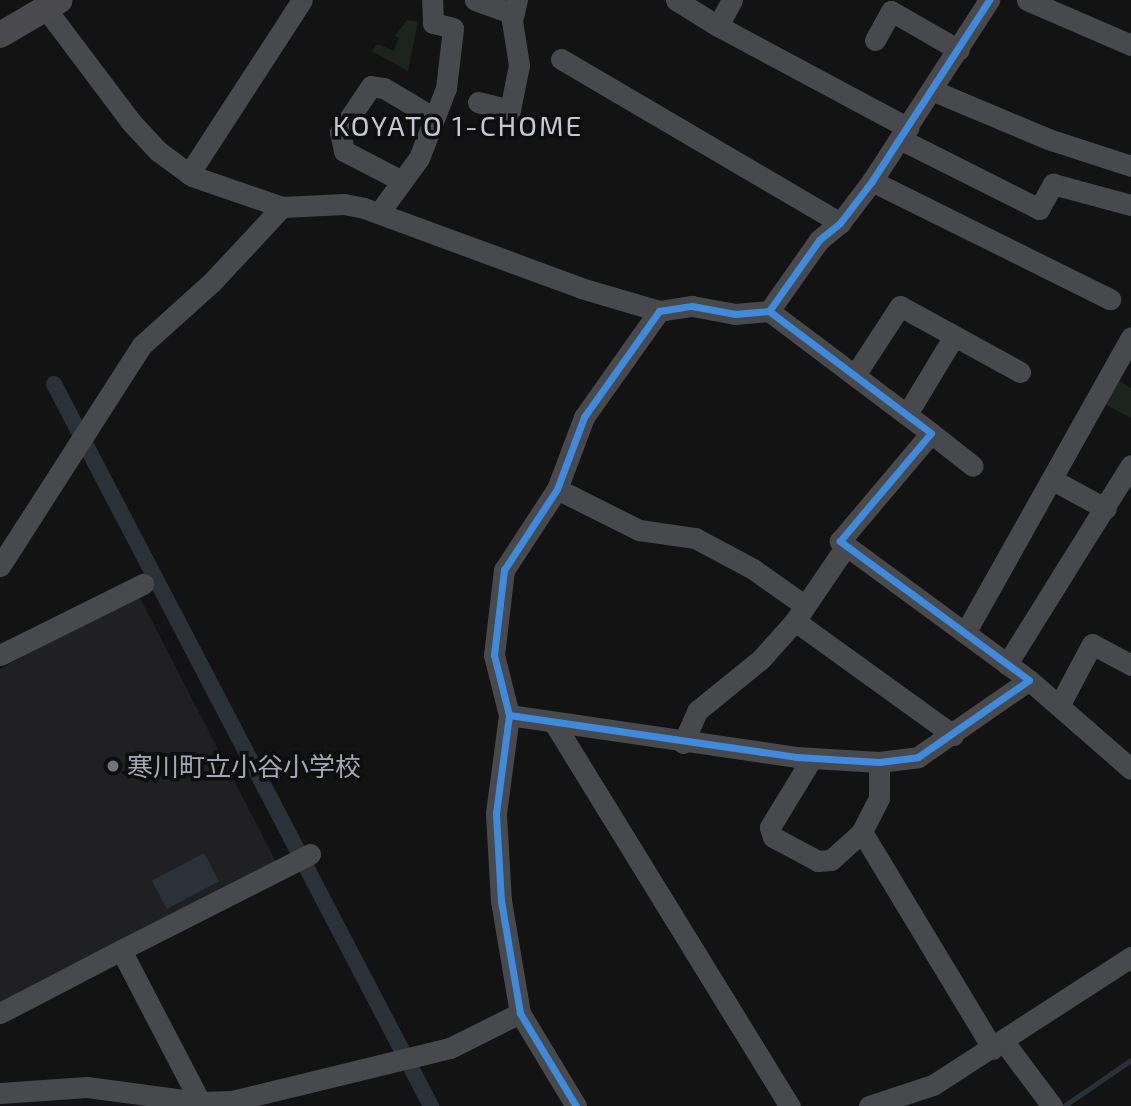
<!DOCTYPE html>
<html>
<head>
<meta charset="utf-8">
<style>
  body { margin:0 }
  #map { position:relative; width:1131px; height:1106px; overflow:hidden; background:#131314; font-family:"Exo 2","Noto Sans JP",sans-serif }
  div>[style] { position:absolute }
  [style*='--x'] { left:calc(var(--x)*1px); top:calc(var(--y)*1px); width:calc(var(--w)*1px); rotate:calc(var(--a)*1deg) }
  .built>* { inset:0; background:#202022 }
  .green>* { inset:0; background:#1d241f }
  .water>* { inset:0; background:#2b3138; transform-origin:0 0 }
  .stream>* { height:4.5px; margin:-2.25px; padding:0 2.25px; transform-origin:2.25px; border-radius:2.25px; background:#2b3138 }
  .canal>* { height:16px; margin:-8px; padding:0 8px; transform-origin:8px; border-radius:8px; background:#2b3138 }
  .minor>* { height:21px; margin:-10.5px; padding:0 10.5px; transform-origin:10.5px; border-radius:10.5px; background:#48494c }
  .major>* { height:26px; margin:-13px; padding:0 13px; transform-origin:13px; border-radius:13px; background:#4a4a4e }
  .cycleway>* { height:7px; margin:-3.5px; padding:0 3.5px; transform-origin:3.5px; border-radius:3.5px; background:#408adc }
  .dots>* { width:19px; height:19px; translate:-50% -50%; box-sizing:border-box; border:4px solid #0e0e0f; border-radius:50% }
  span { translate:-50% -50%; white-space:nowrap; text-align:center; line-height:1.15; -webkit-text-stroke:7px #0e0e0f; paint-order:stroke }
  .poi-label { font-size:26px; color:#a5a8b4 }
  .left { translate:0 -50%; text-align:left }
  .neighbourhood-label { font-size:28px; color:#c6c7d0; letter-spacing:2px }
</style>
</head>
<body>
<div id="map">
  <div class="built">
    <i style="clip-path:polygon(138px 594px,277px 864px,0 1005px,0 669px)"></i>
  </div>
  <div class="green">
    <i style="clip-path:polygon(407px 20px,418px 22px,408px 71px,372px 51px,377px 44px,394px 51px,399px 38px,395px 36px)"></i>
    <i style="clip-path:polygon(1116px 379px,1131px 388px,1131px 418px,1103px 403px)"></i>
  </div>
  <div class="water">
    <i style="left:204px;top:853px;width:32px;height:59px;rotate:62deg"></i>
  </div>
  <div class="stream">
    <i style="--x:1064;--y:1106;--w:81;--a:-34.5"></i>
  </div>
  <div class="canal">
    <i style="--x:54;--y:384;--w:815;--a:62.43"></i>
  </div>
  <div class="minor">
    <i style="--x:475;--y:0;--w:41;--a:19.7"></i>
    <i style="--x:676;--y:0;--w:49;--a:31.8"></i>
    <i style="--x:718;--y:26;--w:30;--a:-62"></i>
    <i style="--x:1027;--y:0;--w:113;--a:23.4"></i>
    <i style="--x:46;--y:9;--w:141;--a:53"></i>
    <i style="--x:131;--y:122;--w:40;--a:47"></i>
    <i style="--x:158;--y:151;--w:42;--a:36.3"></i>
    <i style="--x:192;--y:176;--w:95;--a:19"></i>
    <i style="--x:282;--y:207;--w:62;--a:-2.8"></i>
    <i style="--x:344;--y:204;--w:20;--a:11"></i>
    <i style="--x:364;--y:208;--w:231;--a:20.2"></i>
    <i style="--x:581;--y:288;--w:81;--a:16.4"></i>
    <i style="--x:718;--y:26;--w:216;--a:28.2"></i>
    <i style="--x:875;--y:40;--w:33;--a:-61"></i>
    <i style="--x:891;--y:11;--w:78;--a:29.8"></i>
    <i style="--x:561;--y:59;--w:324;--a:30.4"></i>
    <i style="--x:934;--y:91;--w:124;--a:22.8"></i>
    <i style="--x:1048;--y:139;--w:87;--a:18"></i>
    <i style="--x:478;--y:102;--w:33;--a:14"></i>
    <i style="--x:510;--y:110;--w:46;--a:-78.7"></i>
    <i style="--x:519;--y:65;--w:45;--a:-99"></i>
    <i style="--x:512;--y:21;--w:22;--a:-77"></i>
    <i style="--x:900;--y:139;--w:156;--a:26.7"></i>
    <i style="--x:1039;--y:209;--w:29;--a:-61"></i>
    <i style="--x:1053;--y:184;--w:81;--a:15.1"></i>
    <i style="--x:189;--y:174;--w:207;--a:-57"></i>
    <i style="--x:402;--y:181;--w:65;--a:-152.7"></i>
    <i style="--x:344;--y:151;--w:19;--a:-102"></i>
    <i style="--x:340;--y:132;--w:55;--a:-56"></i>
    <i style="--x:371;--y:86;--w:13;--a:9"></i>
    <i style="--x:384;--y:88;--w:58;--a:31"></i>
    <i style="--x:872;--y:181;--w:266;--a:26.4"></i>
    <i style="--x:379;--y:213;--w:68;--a:-54"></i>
    <i style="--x:419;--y:158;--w:75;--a:-68.9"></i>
    <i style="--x:446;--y:88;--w:60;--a:-83.3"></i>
    <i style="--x:453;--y:28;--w:21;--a:-166"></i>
    <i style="--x:433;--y:23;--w:23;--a:-92"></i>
    <i style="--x:855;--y:375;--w:82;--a:-56.9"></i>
    <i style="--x:900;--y:306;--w:137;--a:28.8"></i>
    <i style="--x:907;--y:414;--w:91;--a:-58.9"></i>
    <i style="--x:931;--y:433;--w:53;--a:38.2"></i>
    <i style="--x:1053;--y:480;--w:60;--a:28.7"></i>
    <i style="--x:557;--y:489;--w:92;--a:26.6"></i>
    <i style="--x:639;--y:530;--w:57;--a:8.1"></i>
    <i style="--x:695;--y:538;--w:66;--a:28.1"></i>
    <i style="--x:753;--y:569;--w:62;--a:35.2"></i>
    <i style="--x:0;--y:566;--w:263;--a:-57.3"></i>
    <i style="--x:142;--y:345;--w:94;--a:-42"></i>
    <i style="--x:212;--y:282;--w:103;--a:-47"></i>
    <i style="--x:795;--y:621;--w:195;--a:35.8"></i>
    <i style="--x:965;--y:633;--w:339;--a:-60.7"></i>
    <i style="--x:0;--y:655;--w:160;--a:-26.4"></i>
    <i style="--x:1007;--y:664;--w:234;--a:-58.1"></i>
    <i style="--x:1029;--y:680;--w:135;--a:41.1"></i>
    <i style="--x:1059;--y:706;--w:70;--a:-62"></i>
    <i style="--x:1092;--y:644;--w:44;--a:28.3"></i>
    <i style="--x:509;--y:715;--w:290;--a:8.3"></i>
    <i style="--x:796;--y:757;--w:83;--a:3.4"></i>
    <i style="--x:879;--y:762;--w:39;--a:-7"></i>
    <i style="--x:918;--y:757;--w:135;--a:-34.7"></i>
    <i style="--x:1029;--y:680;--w:235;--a:-143.7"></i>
    <i style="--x:840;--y:541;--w:141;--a:-49.9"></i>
    <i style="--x:931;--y:433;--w:203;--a:-143"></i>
    <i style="--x:554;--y:723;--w:450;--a:58.4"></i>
    <i style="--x:683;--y:743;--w:35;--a:-66"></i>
    <i style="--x:697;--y:711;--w:82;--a:-39.1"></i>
    <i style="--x:761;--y:659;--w:51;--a:-48.2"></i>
    <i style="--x:795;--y:621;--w:91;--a:-55.8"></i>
    <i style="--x:812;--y:758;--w:81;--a:121.3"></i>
    <i style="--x:770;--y:827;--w:10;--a:73"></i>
    <i style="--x:773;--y:837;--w:51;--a:28.1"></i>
    <i style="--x:818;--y:861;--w:13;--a:-4"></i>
    <i style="--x:831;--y:860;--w:42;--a:-42.1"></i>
    <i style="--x:879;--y:762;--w:36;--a:90"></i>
    <i style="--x:879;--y:798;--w:38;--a:117"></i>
    <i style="--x:862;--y:832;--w:253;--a:58.9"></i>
    <i style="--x:121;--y:950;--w:212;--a:-26.9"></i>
    <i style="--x:0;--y:1013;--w:136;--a:-27.5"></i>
    <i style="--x:121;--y:950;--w:171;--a:62.5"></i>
    <i style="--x:1004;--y:1042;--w:80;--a:53.1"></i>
    <i style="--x:0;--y:1093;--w:87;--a:-3.9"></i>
    <i style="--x:87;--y:1087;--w:114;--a:7.6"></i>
    <i style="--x:200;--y:1102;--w:32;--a:-2"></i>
    <i style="--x:232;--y:1101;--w:224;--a:-13.7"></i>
    <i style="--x:450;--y:1048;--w:78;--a:-26.6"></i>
    <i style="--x:576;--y:1106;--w:109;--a:-121.1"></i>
    <i style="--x:520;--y:1013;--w:114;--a:-99.6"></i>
    <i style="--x:501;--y:901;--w:88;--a:-93.3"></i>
    <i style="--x:496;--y:813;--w:99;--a:-82.4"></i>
    <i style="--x:509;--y:715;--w:62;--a:-104"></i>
    <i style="--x:494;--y:655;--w:86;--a:-83.3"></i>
    <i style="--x:504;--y:570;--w:97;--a:-56.8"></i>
    <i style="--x:557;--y:489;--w:77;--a:-69.4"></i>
    <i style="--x:584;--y:417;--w:130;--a:-54.7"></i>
    <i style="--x:659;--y:311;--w:33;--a:-9"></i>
    <i style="--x:692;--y:306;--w:44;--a:10.5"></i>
    <i style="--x:735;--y:314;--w:34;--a:-5"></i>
    <i style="--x:769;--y:311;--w:87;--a:-54.8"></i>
    <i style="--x:819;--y:240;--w:27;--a:-39"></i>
    <i style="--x:840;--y:223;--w:53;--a:-52.7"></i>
    <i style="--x:872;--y:181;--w:216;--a:-57.1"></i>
    <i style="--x:869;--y:1106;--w:67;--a:-18.2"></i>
    <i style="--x:933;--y:1085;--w:236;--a:-32.9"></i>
  </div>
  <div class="major">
    <i style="--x:0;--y:35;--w:69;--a:-30.3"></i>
  </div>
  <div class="cycleway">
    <i style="--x:509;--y:715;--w:290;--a:8.3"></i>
    <i style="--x:796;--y:757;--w:83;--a:3.4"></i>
    <i style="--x:879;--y:762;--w:39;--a:-7"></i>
    <i style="--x:918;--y:757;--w:135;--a:-34.7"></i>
    <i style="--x:1029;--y:680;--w:235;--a:-143.7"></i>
    <i style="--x:840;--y:541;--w:141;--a:-49.9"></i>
    <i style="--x:931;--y:433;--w:203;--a:-143"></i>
    <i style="--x:576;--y:1106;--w:109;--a:-121.1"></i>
    <i style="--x:520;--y:1013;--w:114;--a:-99.6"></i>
    <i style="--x:501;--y:901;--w:88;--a:-93.3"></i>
    <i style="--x:496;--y:813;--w:99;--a:-82.4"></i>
    <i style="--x:509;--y:715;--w:62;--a:-104"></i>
    <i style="--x:494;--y:655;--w:86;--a:-83.3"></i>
    <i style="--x:504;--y:570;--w:97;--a:-56.8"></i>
    <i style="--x:557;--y:489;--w:77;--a:-69.4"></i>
    <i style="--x:584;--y:417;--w:130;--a:-54.7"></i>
    <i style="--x:659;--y:311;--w:33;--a:-9"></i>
    <i style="--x:692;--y:306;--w:44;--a:10.5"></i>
    <i style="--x:735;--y:314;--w:34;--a:-5"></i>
    <i style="--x:769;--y:311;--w:87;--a:-54.8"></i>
    <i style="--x:819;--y:240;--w:27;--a:-39"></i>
    <i style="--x:840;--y:223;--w:53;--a:-52.7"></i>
    <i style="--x:872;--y:181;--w:216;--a:-57.1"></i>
  </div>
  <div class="dots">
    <i style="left:113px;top:766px;background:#72747c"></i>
  </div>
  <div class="poi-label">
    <span class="left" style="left:127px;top:766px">寒川町立小谷小学校</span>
  </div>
  <div class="neighbourhood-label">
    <span style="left:458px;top:125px">KOYATO 1-CHOME</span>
  </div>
</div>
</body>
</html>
